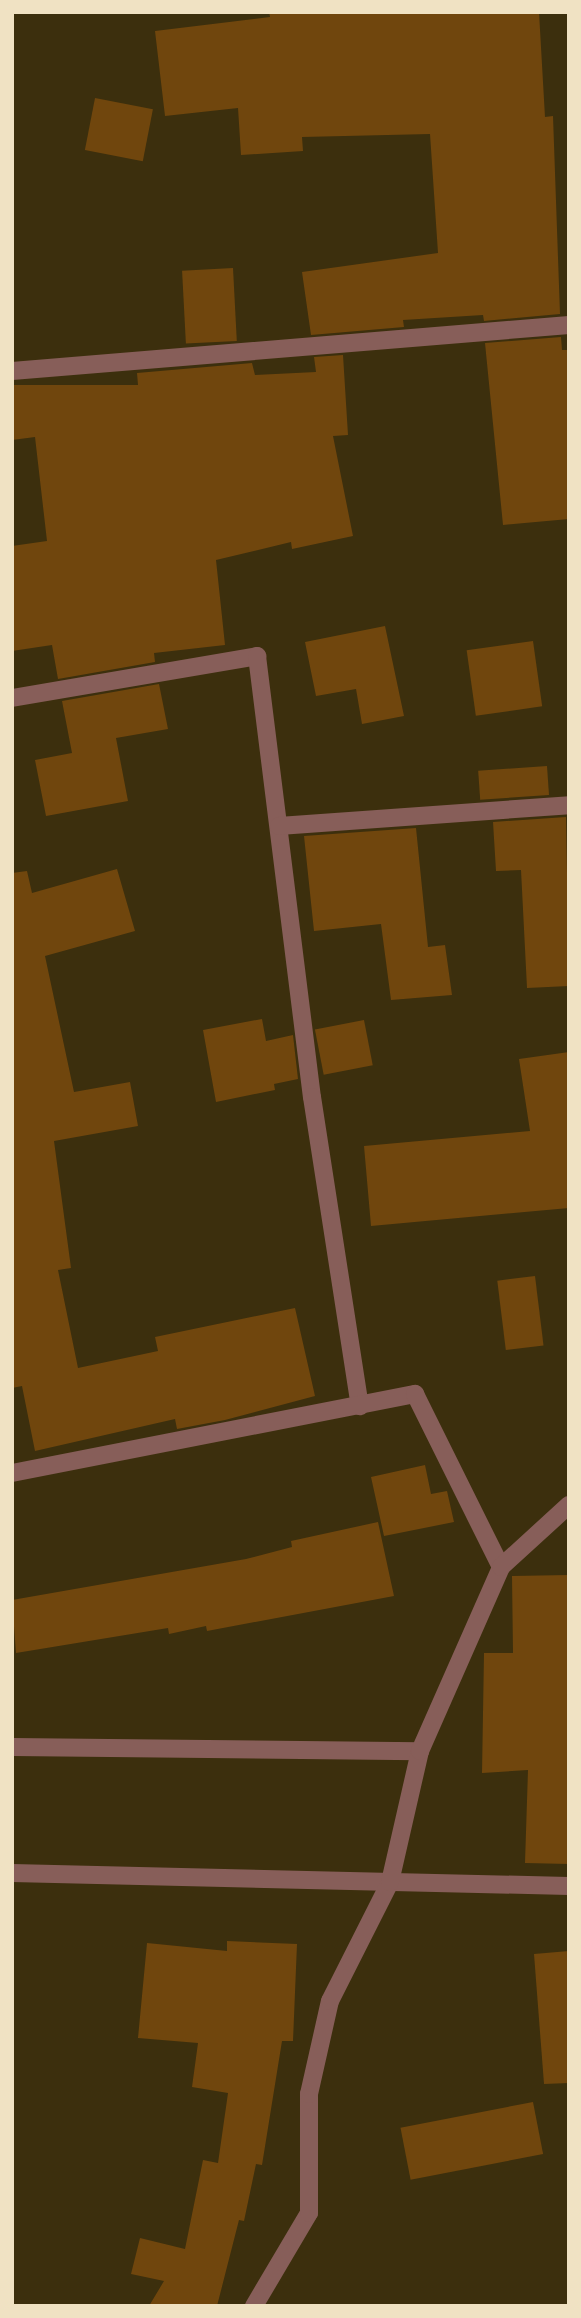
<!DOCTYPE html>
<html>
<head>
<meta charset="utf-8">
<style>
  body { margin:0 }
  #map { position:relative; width:581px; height:2318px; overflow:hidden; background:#3c2f0d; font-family:"PT Sans",sans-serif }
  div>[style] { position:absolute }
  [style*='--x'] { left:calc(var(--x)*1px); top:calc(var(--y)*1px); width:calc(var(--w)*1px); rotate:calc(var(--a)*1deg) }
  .building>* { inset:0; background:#70460d; transform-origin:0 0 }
  .minor>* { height:18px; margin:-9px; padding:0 9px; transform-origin:9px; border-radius:9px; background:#875e59 }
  span { translate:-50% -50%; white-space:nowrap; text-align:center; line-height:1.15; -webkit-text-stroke:6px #322502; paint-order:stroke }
  .frame { position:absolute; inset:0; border:14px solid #f0e2c3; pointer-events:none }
</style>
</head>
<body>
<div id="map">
  <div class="building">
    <i style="clip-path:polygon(269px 12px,539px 12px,545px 117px,553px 116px,560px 314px,484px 321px,483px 315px,403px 320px,404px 327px,311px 335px,302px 272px,438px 253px,430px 134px,302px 137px,303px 151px,241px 155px,238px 108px,165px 116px,155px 31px,270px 17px)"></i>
    <i style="left:95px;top:98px;width:59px;height:53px;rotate:11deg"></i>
    <i style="left:233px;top:268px;width:73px;height:51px;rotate:87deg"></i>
    <i style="clip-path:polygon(561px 337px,562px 350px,569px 350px,569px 519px,503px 525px,485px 343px)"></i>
    <i style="clip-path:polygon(343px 355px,348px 435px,333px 436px,353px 536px,292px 549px,291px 542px,216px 560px,225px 645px,154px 653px,155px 662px,58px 679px,52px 645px,12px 651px,12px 546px,47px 541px,35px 437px,12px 440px,12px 385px,138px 385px,137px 373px,252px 363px,255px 375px,316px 372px,314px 357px)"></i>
    <i style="clip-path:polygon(385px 626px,404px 716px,362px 724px,356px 689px,316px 696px,305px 642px)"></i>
    <i style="left:533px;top:641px;width:66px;height:67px;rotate:82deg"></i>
    <i style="clip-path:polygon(159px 684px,168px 729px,116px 738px,128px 801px,46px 816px,35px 760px,72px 753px,62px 701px)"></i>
    <i style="left:547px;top:766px;width:29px;height:69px;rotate:86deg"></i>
    <i style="clip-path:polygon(566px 817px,569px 986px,527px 988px,521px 870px,496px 871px,493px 822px)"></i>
    <i style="clip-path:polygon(416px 828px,428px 947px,445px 945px,452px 995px,391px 1000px,381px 924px,314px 931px,304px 836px)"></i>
    <i style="clip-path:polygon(117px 869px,135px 931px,45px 956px,74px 1092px,130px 1082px,138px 1126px,54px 1141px,71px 1268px,58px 1270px,78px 1368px,158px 1351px,155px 1337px,295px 1308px,315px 1396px,225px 1420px,177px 1429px,175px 1419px,35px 1451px,22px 1386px,12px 1388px,12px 873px,27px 871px,32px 893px)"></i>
    <i style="clip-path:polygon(262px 1019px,266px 1041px,293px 1035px,298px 1079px,274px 1084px,275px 1090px,216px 1102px,203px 1030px)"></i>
    <i style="left:364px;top:1020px;width:46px;height:50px;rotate:79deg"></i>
    <i style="clip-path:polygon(569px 1052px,569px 1208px,371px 1226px,364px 1146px,530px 1131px,519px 1059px)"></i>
    <i style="left:535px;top:1276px;width:70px;height:38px;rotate:83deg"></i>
    <i style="clip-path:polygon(425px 1465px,431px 1494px,447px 1491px,454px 1522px,384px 1536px,371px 1477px)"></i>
    <i style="clip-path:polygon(378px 1522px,394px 1596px,207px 1631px,206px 1626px,169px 1634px,168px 1628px,16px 1653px,12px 1600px,246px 1559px,292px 1547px,291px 1541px)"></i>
    <i style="clip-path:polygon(569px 1575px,569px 1864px,525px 1863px,528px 1770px,482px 1773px,484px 1653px,513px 1653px,512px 1576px)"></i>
    <i style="clip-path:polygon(227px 1941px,297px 1944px,293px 2041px,282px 2041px,262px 2165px,256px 2164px,244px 2221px,239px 2220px,217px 2306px,149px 2306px,164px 2281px,131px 2274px,140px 2238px,185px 2249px,203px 2160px,218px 2163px,228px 2093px,192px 2087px,198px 2043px,138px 2038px,147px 1943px,227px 1951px)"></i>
    <i style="clip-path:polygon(569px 1951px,569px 2083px,544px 2084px,534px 1954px)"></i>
    <i style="left:533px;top:2102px;width:53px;height:135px;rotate:79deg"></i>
  </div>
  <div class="minor">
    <i style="--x:12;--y:371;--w:559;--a:-4.72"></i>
    <i style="--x:12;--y:698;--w:249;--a:-9.7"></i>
    <i style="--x:257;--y:656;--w:444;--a:82.9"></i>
    <i style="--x:312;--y:1097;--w:313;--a:81.2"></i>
    <i style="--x:279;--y:826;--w:291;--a:-4.1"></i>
    <i style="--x:12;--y:1473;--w:411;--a:-11.1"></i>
    <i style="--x:415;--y:1394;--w:193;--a:63.6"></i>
    <i style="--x:12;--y:1747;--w:408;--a:0.6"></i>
    <i style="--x:12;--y:1873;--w:557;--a:1.34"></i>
    <i style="--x:254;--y:2306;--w:108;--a:-59.4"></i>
    <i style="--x:309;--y:2213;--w:119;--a:-90"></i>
    <i style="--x:309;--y:2094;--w:95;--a:-77.3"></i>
    <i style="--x:330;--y:2001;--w:133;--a:-63.2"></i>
    <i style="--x:390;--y:1882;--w:134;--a:-77.1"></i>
    <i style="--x:420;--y:1751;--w:201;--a:-66.2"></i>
    <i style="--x:501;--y:1567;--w:92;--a:-42.4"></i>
  </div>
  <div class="frame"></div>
</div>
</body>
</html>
